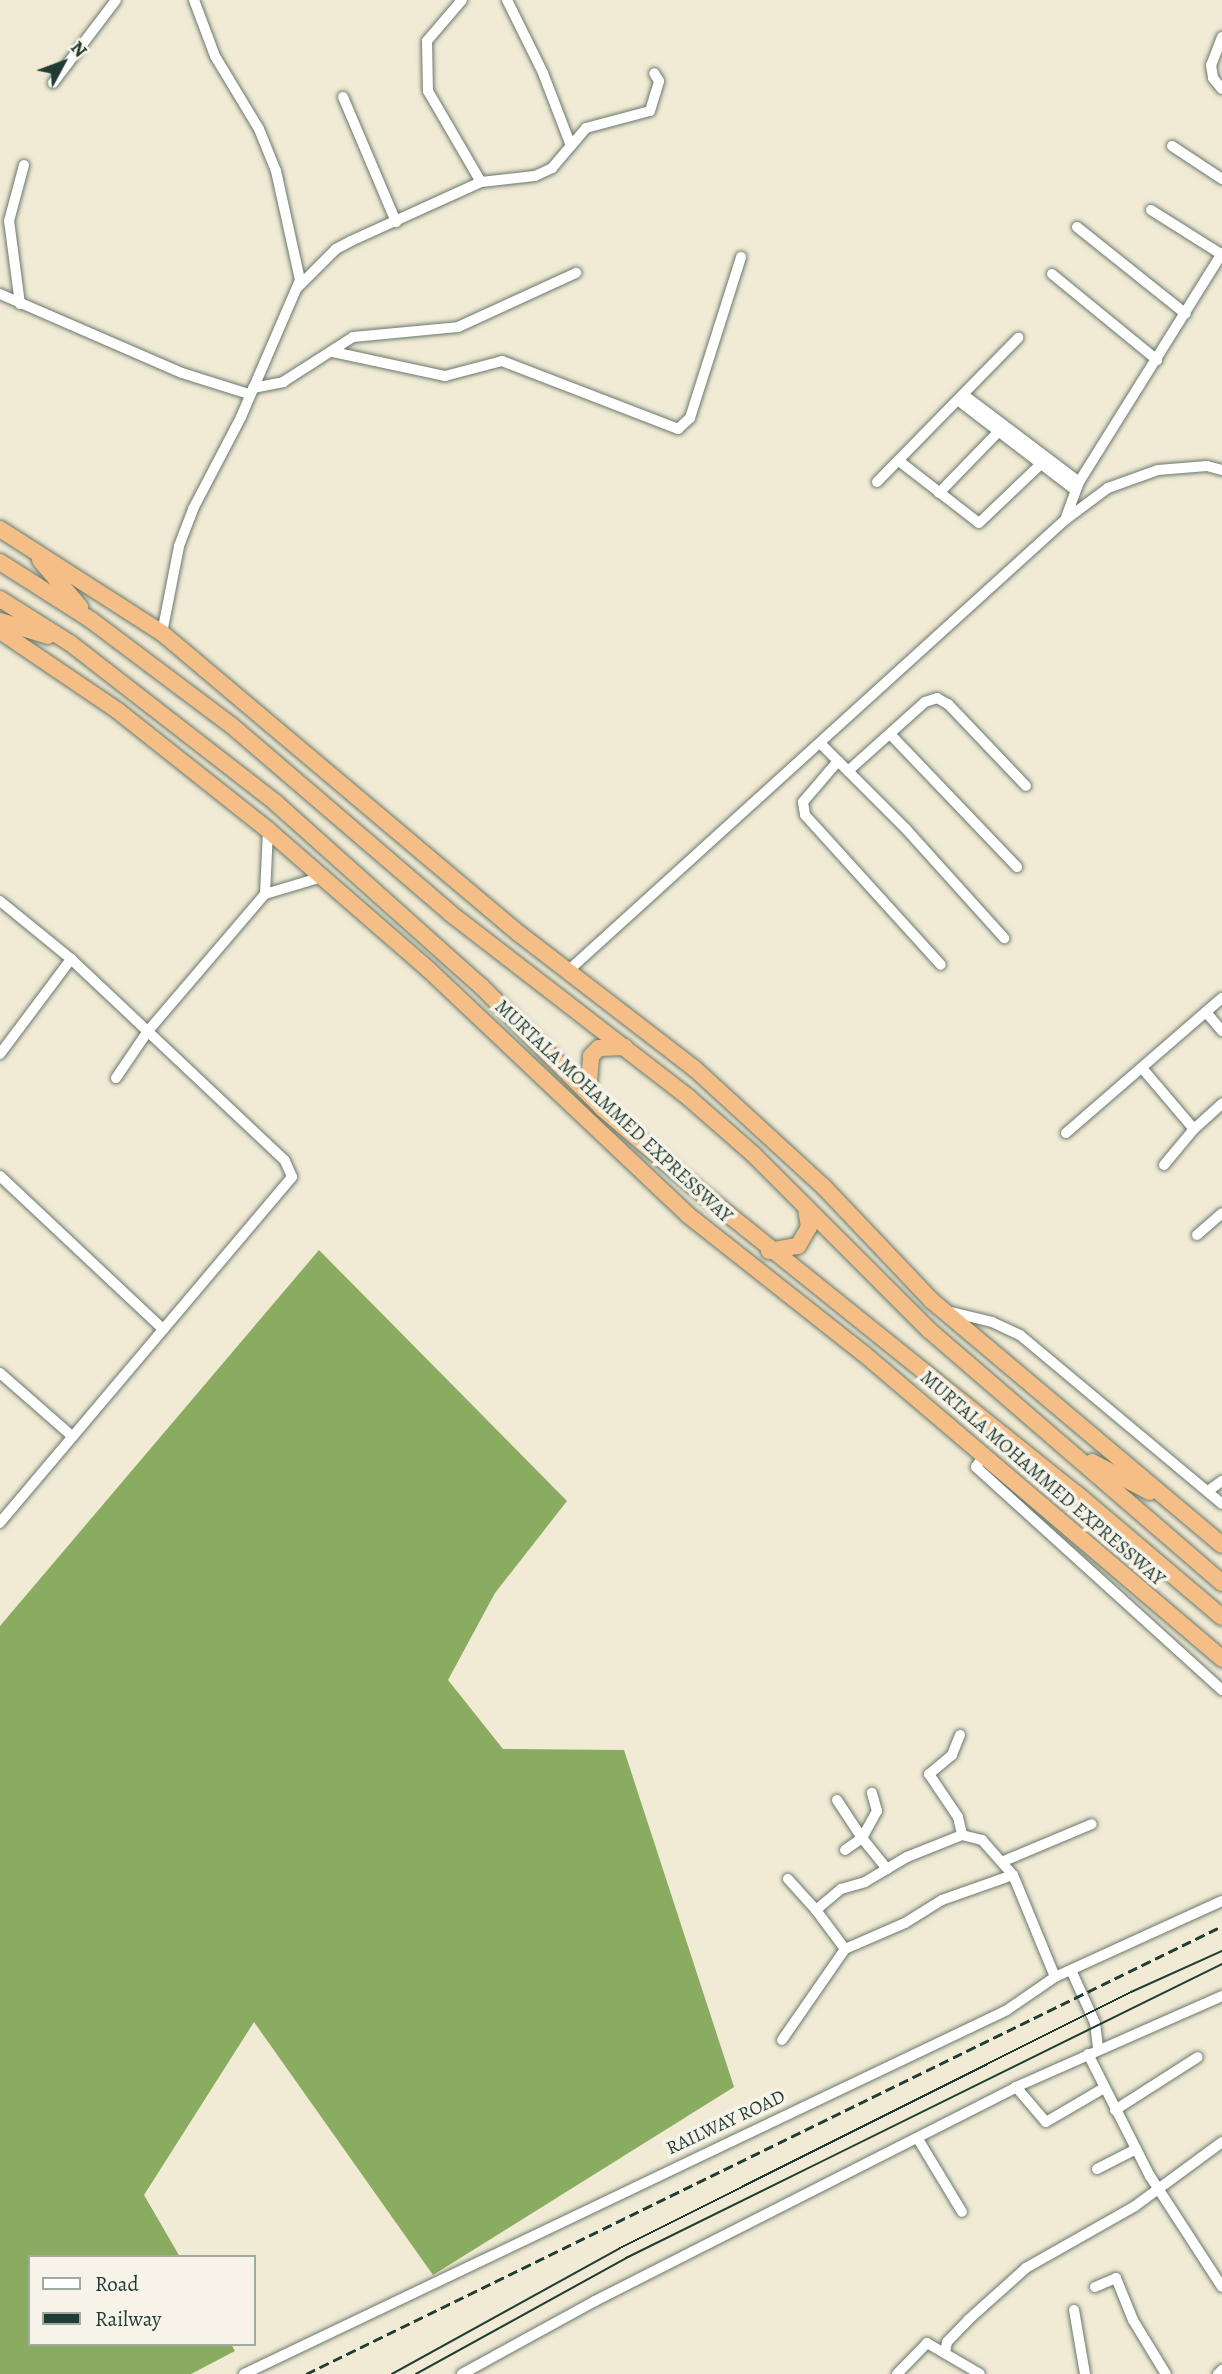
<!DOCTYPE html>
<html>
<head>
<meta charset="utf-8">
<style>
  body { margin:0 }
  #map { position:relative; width:1222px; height:2374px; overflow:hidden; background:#f1ead5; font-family:Alegreya,serif }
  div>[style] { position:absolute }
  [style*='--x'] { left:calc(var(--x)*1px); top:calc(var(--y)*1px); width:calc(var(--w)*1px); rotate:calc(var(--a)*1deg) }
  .forest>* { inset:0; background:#89ac61 }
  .roads { filter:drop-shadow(0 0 2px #687a6c) drop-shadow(0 0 2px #687a6c) }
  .minor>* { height:10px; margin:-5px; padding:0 5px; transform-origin:5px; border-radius:5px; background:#fff }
  .highway>* { height:16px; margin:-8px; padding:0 8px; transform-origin:8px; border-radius:8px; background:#f6be87 }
  .tram>* { height:2px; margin:-1px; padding:0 1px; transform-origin:1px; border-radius:1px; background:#1f3d34 }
  .rail>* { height:2.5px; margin-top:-1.25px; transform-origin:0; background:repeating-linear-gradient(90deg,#1f3d34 0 10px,transparent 0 15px) }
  span { translate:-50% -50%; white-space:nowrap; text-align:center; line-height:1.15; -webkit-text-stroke:7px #f7f3e8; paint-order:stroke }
  .street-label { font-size:19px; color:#1f3d34 }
  .legend { position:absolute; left:28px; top:2255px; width:228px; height:91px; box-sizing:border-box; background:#f7f3e8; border:2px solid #a1aaa0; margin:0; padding:9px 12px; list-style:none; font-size:21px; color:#1f3d34 }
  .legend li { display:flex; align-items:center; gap:14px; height:35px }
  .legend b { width:35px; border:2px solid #a1aaa0 }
  .north { position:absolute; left:28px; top:28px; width:70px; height:70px; -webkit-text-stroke:5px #f7f3e8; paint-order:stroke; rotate:49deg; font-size:19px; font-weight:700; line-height:28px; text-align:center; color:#1f3d34 }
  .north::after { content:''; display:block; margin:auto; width:24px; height:32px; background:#1f3d34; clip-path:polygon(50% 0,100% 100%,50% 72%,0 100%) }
</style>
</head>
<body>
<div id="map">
  <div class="forest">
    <i style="clip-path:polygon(319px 1250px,567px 1501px,495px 1593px,448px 1680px,503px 1749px,624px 1750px,734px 2087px,433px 2275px,254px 2022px,144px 2195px,180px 2257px,30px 2257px,30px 2344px,231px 2344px,235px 2351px,191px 2374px,0 2374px,0 1626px)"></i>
  </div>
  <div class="roads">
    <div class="minor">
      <i style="--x:462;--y:0;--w:54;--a:130.5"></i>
      <i style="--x:427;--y:41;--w:50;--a:88.9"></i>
      <i style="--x:428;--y:91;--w:105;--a:59.8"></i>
      <i style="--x:507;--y:0;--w:81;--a:63.7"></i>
      <i style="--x:543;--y:73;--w:78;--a:69"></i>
      <i style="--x:1222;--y:37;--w:30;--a:111"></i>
      <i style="--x:1211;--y:65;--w:13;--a:81"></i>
      <i style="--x:1213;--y:78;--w:14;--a:51"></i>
      <i style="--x:53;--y:83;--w:104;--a:-52.8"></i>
      <i style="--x:343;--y:97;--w:136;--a:67"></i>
      <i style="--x:1172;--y:146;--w:60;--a:33.4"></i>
      <i style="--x:1151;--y:210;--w:83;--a:32.2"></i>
      <i style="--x:1077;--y:227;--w:139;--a:38.6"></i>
      <i style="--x:1052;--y:274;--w:136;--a:39.3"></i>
      <i style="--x:297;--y:288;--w:55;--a:-45"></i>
      <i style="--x:336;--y:249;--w:17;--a:-28"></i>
      <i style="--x:351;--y:241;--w:143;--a:-24.4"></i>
      <i style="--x:481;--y:182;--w:54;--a:-6.3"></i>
      <i style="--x:535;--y:176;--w:19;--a:-25"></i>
      <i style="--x:552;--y:168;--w:52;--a:-49.6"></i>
      <i style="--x:586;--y:128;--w:66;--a:-14.9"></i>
      <i style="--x:650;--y:111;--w:31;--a:-73"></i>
      <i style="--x:659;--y:81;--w:9;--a:-122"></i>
      <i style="--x:0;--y:294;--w:198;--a:23.5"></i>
      <i style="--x:182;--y:373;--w:70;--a:17.4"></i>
      <i style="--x:20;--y:304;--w:84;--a:-97.5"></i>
      <i style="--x:9;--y:221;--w:58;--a:-75"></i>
      <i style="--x:333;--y:352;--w:115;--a:12.1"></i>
      <i style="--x:445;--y:376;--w:59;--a:-14.7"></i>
      <i style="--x:502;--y:361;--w:189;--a:21.1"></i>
      <i style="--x:678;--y:429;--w:16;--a:-43"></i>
      <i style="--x:690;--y:418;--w:169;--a:-72.4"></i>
      <i style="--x:253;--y:388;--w:31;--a:-11"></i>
      <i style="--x:283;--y:382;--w:83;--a:-32.7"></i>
      <i style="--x:353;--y:337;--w:105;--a:-5.4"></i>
      <i style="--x:458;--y:327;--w:130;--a:-24.6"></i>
      <i style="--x:964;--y:395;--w:144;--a:37.1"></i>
      <i style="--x:959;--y:401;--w:146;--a:37.5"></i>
      <i style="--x:899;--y:461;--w:101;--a:37.8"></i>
      <i style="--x:979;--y:523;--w:86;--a:-43.6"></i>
      <i style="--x:877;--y:482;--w:202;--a:-45.6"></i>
      <i style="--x:939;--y:493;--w:86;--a:-45.9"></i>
      <i style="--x:1065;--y:520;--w:40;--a:-69.8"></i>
      <i style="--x:1079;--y:482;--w:270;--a:-58"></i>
      <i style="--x:162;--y:633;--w:89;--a:-78.9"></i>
      <i style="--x:179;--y:546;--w:40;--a:-69"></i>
      <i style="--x:193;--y:509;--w:104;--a:-62.4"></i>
      <i style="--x:241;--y:417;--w:149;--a:-66.7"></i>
      <i style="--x:300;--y:280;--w:112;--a:-102.4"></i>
      <i style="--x:276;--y:171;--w:45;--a:-112"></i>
      <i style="--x:259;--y:129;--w:85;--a:-121.1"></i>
      <i style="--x:215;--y:56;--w:60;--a:-110.6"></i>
      <i style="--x:890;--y:734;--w:184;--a:46.3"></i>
      <i style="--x:820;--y:743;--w:122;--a:45"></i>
      <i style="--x:906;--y:829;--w:147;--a:48"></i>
      <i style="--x:838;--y:761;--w:54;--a:130.5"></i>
      <i style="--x:803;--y:802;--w:13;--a:81"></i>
      <i style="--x:805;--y:815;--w:202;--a:47.8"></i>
      <i style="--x:848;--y:771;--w:103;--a:-41.9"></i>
      <i style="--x:925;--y:702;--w:13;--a:-18"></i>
      <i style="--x:937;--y:698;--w:13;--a:29"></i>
      <i style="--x:948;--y:704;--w:113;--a:46.4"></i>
      <i style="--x:265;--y:894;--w:64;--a:-87.3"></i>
      <i style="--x:0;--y:901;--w:92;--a:39.2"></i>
      <i style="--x:569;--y:970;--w:670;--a:-42.22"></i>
      <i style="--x:1065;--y:520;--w:54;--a:-36.7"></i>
      <i style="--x:1108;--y:488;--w:53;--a:-19.8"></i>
      <i style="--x:1158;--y:470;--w:49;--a:-4.7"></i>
      <i style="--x:1207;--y:466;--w:16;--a:15"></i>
      <i style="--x:1206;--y:1012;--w:25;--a:50"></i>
      <i style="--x:0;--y:1054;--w:119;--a:-53.2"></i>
      <i style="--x:71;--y:959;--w:294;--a:43.3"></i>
      <i style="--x:285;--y:1161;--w:17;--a:66"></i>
      <i style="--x:292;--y:1177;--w:453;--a:130.2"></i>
      <i style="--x:1142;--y:1068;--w:80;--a:49.6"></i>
      <i style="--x:1194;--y:1129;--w:38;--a:-42"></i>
      <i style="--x:116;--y:1078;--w:57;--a:-55.8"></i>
      <i style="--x:148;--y:1031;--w:180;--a:-49.5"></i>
      <i style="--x:265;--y:894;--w:59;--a:-16.6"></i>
      <i style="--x:1066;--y:1133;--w:206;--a:-40.9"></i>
      <i style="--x:1164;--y:1165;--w:47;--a:-50.2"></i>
      <i style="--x:0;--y:1176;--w:224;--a:43.2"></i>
      <i style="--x:1197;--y:1235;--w:33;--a:-41"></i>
      <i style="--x:947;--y:1311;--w:46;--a:13.7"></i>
      <i style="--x:992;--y:1322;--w:31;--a:25"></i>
      <i style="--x:1020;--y:1335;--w:263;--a:39.9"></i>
      <i style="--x:0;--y:1373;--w:96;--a:41.2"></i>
      <i style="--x:983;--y:1457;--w:12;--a:125"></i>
      <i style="--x:976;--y:1467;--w:332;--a:42.2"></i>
      <i style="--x:1208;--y:1491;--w:17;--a:-36"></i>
      <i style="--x:960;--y:1735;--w:22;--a:112"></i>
      <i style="--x:952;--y:1755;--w:30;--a:140"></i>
      <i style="--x:929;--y:1774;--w:52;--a:56"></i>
      <i style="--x:958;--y:1817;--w:18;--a:77"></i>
      <i style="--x:837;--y:1800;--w:45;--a:56.7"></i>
      <i style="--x:862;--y:1838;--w:31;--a:-61"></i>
      <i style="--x:877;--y:1811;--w:19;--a:-106"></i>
      <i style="--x:845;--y:1850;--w:21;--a:-35"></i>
      <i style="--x:862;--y:1838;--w:40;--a:51"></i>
      <i style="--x:1004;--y:1861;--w:95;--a:-22.8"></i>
      <i style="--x:788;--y:1879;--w:42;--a:47.9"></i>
      <i style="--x:845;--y:1949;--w:49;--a:-126.6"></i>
      <i style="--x:816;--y:1910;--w:33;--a:-40"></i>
      <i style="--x:841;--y:1889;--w:25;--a:-16"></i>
      <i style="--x:865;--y:1882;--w:49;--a:-30.8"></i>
      <i style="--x:907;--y:1857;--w:59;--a:-21.8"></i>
      <i style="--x:962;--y:1835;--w:21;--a:14"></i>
      <i style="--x:982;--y:1840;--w:47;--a:48.5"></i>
      <i style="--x:1071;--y:1970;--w:58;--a:65.6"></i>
      <i style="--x:1095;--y:2023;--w:26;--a:83"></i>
      <i style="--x:782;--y:2040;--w:111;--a:-55.3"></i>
      <i style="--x:845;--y:1949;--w:65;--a:-23.4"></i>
      <i style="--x:905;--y:1923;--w:44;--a:-31.9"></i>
      <i style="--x:942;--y:1900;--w:75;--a:-19.4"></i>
      <i style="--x:1013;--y:1875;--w:110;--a:67.6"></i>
      <i style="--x:1088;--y:2054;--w:137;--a:63.1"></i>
      <i style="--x:1150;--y:2176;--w:132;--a:57"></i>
      <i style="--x:1016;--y:2087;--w:46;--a:49.4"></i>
      <i style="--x:1046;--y:2122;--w:67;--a:-30.4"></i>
      <i style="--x:1115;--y:2110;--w:98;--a:-32.6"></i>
      <i style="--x:918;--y:2139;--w:85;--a:58.9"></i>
      <i style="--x:1097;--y:2169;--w:44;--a:-27.1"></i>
      <i style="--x:1095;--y:2287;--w:23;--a:-23"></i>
      <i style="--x:1116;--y:2278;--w:45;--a:68"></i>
      <i style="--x:1133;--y:2320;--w:63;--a:58.6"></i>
      <i style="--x:1074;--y:2310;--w:65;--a:80.2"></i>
      <i style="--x:945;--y:2353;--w:11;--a:-80"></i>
      <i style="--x:947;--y:2342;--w:30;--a:-46"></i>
      <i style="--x:968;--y:2320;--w:78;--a:-41.9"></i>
      <i style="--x:1026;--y:2268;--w:125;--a:-29.6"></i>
      <i style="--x:1135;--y:2206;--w:108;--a:-36.3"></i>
      <i style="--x:244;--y:2374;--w:845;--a:-25.5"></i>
      <i style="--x:1007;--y:2010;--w:58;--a:-34.5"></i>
      <i style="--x:1055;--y:1977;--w:183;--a:-24.5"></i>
      <i style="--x:462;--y:2374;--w:152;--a:-28.8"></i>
      <i style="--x:595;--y:2301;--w:472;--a:-26.9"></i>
      <i style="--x:1016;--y:2087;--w:225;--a:-23.8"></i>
      <i style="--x:897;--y:2374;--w:43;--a:-45.9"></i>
      <i style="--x:927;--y:2343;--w:61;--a:30.3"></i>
      <i style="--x:1218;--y:2374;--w:6;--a:-45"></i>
    </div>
    <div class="highway">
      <i style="--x:0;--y:529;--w:193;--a:32.7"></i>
      <i style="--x:162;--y:633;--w:469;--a:40.1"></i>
      <i style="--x:521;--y:935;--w:218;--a:37.6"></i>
      <i style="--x:694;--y:1068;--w:175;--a:42.5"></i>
      <i style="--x:823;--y:1186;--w:157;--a:46.5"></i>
      <i style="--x:931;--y:1300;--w:380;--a:40.1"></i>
      <i style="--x:40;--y:560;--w:62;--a:49.6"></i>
      <i style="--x:0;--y:562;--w:108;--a:32.5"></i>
      <i style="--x:91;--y:620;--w:175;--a:36.9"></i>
      <i style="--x:231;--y:725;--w:289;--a:40.6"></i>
      <i style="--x:450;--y:913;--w:302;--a:37.7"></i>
      <i style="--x:689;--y:1098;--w:85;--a:41.2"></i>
      <i style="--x:753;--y:1154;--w:249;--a:45"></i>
      <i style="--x:929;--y:1330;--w:387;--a:40.8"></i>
      <i style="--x:0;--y:599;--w:83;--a:32.2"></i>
      <i style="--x:70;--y:643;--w:261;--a:37.8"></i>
      <i style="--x:276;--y:803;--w:275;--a:41.8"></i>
      <i style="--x:481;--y:986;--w:172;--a:45.2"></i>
      <i style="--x:602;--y:1108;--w:118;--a:40.5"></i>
      <i style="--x:692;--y:1185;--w:494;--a:38.8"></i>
      <i style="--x:1077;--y:1494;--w:190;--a:40.3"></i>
      <i style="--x:0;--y:621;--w:50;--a:17.4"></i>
      <i style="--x:0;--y:631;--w:143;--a:34.1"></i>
      <i style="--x:118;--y:711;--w:191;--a:38.4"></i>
      <i style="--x:268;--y:830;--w:212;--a:41"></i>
      <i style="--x:428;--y:969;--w:358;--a:43.4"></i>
      <i style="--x:688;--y:1215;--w:223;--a:38.3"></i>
      <i style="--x:863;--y:1353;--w:472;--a:40.4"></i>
      <i style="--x:588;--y:1093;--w:37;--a:-85"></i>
      <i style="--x:591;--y:1056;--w:11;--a:-45"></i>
      <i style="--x:599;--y:1048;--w:26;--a:-2"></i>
      <i style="--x:769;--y:1251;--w:29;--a:-10"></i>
      <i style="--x:798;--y:1246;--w:22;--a:-60"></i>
      <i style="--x:809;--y:1227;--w:20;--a:-99"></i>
      <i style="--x:1092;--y:1462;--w:65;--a:27.3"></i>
    </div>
  </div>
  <div class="tram">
    <i style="--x:392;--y:2374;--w:260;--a:-28.9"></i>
    <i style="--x:620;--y:2248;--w:572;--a:-26.61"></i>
    <i style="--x:1131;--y:1992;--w:100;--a:-24.3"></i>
    <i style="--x:416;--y:2374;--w:240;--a:-28.9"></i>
    <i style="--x:626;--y:2258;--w:665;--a:-26.26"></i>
  </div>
  <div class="rail">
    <i style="--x:306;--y:2374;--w:1020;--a:-26.06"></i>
  </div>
  <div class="street-label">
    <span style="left:613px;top:1112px;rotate:43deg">MURTALA MOHAMMED EXPRESSWAY</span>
    <span style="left:1042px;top:1479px;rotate:41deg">MURTALA MOHAMMED EXPRESSWAY</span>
    <span style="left:726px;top:2123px;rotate:-25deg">RAILWAY ROAD</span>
  </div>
  <ul class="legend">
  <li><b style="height:9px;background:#fff"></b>Road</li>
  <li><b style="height:9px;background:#1f3d34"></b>Railway</li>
  </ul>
  <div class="north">N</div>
</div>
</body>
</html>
